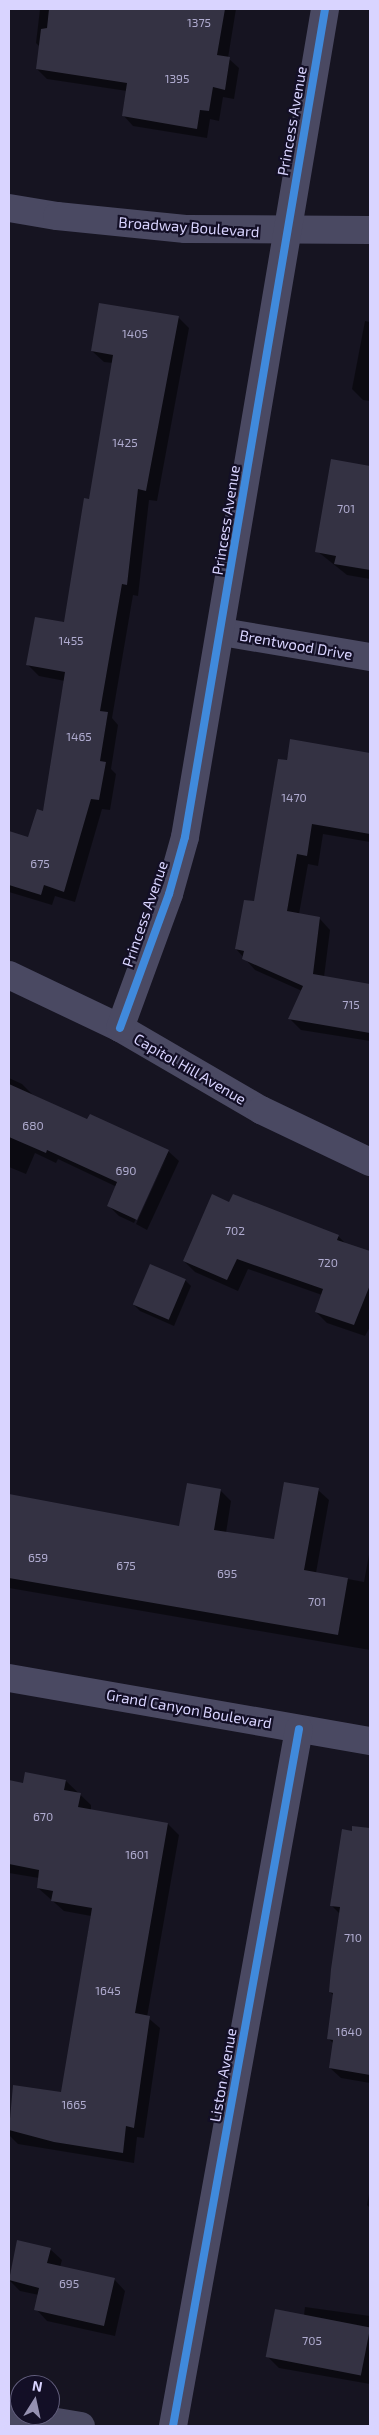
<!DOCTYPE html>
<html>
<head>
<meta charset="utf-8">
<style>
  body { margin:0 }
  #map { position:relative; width:379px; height:2435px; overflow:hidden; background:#161421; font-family:"Exo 2",sans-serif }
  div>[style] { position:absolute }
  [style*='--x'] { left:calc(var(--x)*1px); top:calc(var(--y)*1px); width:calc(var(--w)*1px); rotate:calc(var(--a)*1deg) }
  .shadow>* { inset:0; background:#0007 }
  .building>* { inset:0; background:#343243; transform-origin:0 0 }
  .minor>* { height:28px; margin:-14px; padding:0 14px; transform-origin:14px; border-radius:14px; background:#4a4962 }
  .cycleway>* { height:8px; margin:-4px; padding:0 4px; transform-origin:4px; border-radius:4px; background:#408adc }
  span { translate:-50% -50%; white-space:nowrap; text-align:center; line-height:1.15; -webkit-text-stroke:4.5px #130f26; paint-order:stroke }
  .number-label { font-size:12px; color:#b0acd0 }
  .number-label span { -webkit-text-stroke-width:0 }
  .street-label { font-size:15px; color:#d9d4ff }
  .frame { position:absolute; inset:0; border:10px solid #d9d4ff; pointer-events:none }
  .north { position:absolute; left:10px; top:2375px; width:50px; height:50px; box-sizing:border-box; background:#130f26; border:1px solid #625e7d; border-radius:50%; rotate:10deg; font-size:14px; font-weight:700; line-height:20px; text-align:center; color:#d9d4ff }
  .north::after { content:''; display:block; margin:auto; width:18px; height:22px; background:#9591b1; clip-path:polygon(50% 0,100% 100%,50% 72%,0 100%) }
</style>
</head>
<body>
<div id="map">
  <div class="shadow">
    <i style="clip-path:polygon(40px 9px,236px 9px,228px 58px,239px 68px,234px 99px,223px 97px,219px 121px,210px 119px,207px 138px,133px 126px,123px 115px,127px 91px,47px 79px,37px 69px,40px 47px,36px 43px)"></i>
    <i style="clip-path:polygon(178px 317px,189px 328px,157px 501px,149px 500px,138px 596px,133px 595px,112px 718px,118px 725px,111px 769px,116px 774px,110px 810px,102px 809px,75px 902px,55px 896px,52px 905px,9px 892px,9px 833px,29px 839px,44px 812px,65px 681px,39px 676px,28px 665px,65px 624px,90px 500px,113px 363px,104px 362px,92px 351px)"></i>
    <i style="clip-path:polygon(365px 321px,370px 322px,370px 401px,363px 400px,352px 389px)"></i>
    <i style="clip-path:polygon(332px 461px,370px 468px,370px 579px,347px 575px,317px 551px)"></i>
    <i style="clip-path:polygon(291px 741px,370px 754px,370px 842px,323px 834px,318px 866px,308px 864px,299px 914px,320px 919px,330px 930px,324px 977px,370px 985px,370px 1041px,301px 1030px,290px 1019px,302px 991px,255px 970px,236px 949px,255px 903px)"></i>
    <i style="clip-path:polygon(9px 1078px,22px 1084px,33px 1095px,88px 1121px,168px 1151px,179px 1161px,147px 1230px,136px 1224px,168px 1154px,134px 1223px,119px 1216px,108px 1205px,117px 1187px,58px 1159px,56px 1163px,35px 1153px,26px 1174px,9px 1167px)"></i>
    <i style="clip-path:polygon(230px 1204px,338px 1236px,346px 1244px,370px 1252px,370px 1327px,365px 1336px,327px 1323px,316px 1312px,322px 1295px,248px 1269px,238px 1291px,195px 1272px,184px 1261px)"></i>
    <i style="clip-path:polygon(185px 1280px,191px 1286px,174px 1326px,140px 1311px,134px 1305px)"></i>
    <i style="clip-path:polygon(220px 1490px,231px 1501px,226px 1533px,275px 1540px,318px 1490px,329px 1500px,316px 1573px,364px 1582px,370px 1549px,370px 1650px,9px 1588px,9px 1505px,14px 1506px,9px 1495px,180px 1528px)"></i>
    <i style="clip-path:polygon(66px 1781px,91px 1805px,91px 1810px,168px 1824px,179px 1835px,147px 2017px,160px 2028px,144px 2138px,137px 2137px,134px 2163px,18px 2144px,9px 2135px,14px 2086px,62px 2093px,91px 1916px,64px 1911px,38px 1888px,39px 1878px,9px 1873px,9px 1782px,24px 1784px)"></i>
    <i style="clip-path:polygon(343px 1831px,370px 1835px,370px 2083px,341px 2078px,330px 2068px,334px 2044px,328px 2038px,334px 1996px,330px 1992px,340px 1914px,332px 1906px)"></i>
    <i style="clip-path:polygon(370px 2189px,370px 2208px,367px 2205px)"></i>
    <i style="clip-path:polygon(18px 2241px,50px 2249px,62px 2260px,60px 2267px,114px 2279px,125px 2291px,115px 2336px,47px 2321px,36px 2309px,39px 2295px,20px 2291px,9px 2280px)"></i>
    <i style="clip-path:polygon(305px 2307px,370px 2316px,370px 2313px,370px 2384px,279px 2368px,268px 2357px,304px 2315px)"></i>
  </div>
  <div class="building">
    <i style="clip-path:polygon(49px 9px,225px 9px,217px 55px,230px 57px,225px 90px,213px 87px,209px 111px,200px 110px,197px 129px,122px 116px,127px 83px,36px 69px,41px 29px,47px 28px)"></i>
    <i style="clip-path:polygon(99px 303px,179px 316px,146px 491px,138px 489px,127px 585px,122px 584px,100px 711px,108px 712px,100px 761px,106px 762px,99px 800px,91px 799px,64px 892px,44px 885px,41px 895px,9px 885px,9px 831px,28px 837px,37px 809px,43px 811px,65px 672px,26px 665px,35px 617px,64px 622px,84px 498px,89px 499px,113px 355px,91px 351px)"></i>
    <i style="clip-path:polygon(331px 459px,370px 466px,370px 570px,334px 564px,336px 556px,315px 552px)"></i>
    <i style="clip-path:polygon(290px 739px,370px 753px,370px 834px,312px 824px,307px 856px,297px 854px,287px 911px,320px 917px,313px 974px,370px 984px,370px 1033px,288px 1019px,303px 986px,242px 959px,244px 951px,235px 949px,244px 900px,254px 901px,278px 759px,287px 760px)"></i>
    <i style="clip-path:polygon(9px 1084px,87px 1119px,90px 1114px,169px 1150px,137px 1220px,107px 1206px,117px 1182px,47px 1150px,46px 1153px,9px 1137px)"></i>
    <i style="clip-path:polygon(212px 1194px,229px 1202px,233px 1194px,339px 1235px,337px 1240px,370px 1251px,370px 1285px,354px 1325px,315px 1312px,323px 1289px,237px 1259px,227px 1280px,183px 1261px)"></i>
    <i style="left:150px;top:1264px;width:39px;height:44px;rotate:23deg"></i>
    <i style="clip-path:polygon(284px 1482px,319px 1488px,304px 1570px,348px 1578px,338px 1635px,9px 1578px,9px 1494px,179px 1526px,187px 1483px,221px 1489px,214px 1530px,274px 1539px)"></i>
    <i style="clip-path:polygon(25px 1772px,66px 1780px,64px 1790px,81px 1793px,78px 1807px,168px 1823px,135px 2013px,150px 2016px,134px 2128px,126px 2126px,123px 2153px,54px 2142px,9px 2130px,13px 2085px,61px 2092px,92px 1908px,51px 1901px,53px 1891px,37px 1888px,39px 1870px,9px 1864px,9px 1780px,23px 1783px)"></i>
    <i style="clip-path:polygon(352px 1826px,370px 1828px,370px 2075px,329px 2068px,333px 2040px,327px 2039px,333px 1993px,329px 1992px,331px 1969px,340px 1907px,330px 1906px,342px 1829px,352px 1831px)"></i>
    <i style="clip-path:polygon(17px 2240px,51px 2248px,47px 2263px,115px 2278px,104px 2326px,34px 2310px,39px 2288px,9px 2280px)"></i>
    <i style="left:275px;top:2309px;width:97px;height:49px;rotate:11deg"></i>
  </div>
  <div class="minor">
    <i style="--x:9;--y:208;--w:49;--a:9.5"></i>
    <i style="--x:57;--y:216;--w:129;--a:5.8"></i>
    <i style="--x:185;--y:229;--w:185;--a:0.3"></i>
    <i style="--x:222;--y:632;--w:150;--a:9.6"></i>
    <i style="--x:9;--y:975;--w:123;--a:25.5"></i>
    <i style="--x:120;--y:1028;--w:163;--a:30.2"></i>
    <i style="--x:261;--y:1110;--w:121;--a:25.5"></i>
    <i style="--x:120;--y:1028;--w:143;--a:-69.9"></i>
    <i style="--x:169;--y:894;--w:59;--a:-74.3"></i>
    <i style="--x:185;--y:837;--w:840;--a:-80.4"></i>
    <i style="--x:9;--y:1678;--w:366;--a:9.9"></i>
    <i style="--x:9;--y:2414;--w:73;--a:9.5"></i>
    <i style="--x:173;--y:2426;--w:708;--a:-79.75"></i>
  </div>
  <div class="cycleway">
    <i style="--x:120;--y:1028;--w:143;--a:-69.9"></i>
    <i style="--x:169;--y:894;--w:59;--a:-74.3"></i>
    <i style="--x:185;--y:837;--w:840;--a:-80.4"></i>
    <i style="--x:173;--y:2426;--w:708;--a:-79.75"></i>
  </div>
  <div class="number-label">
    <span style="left:199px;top:23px">1375</span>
    <span style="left:177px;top:79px">1395</span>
    <span style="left:135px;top:334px">1405</span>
    <span style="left:125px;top:443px">1425</span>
    <span style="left:346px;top:509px">701</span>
    <span style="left:71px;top:641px">1455</span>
    <span style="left:79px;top:737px">1465</span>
    <span style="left:294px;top:798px">1470</span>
    <span style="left:40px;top:864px">675</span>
    <span style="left:351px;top:1005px">715</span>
    <span style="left:33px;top:1126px">680</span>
    <span style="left:126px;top:1171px">690</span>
    <span style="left:235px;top:1231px">702</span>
    <span style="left:328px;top:1263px">720</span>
    <span style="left:38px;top:1558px">659</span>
    <span style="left:126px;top:1566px">675</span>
    <span style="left:227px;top:1574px">695</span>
    <span style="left:317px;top:1602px">701</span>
    <span style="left:43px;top:1817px">670</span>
    <span style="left:137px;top:1855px">1601</span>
    <span style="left:353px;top:1938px">710</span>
    <span style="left:108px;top:1991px">1645</span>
    <span style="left:349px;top:2032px">1640</span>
    <span style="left:74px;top:2105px">1665</span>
    <span style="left:69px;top:2284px">695</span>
    <span style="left:312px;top:2341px">705</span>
  </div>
  <div class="street-label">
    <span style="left:292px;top:121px;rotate:-80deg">Princess Avenue</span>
    <span style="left:189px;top:227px;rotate:4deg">Broadway Boulevard</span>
    <span style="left:226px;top:520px;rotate:-81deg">Princess Avenue</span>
    <span style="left:296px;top:645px;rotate:10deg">Brentwood Drive</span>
    <span style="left:145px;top:914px;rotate:-71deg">Princess Avenue</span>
    <span style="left:190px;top:1069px;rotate:30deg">Capitol Hill Avenue</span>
    <span style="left:189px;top:1709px;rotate:10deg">Grand Canyon Boulevard</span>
    <span style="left:223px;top:2075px;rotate:-80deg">Liston Avenue</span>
  </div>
  <div class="frame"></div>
  <div class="north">N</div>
</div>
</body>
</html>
